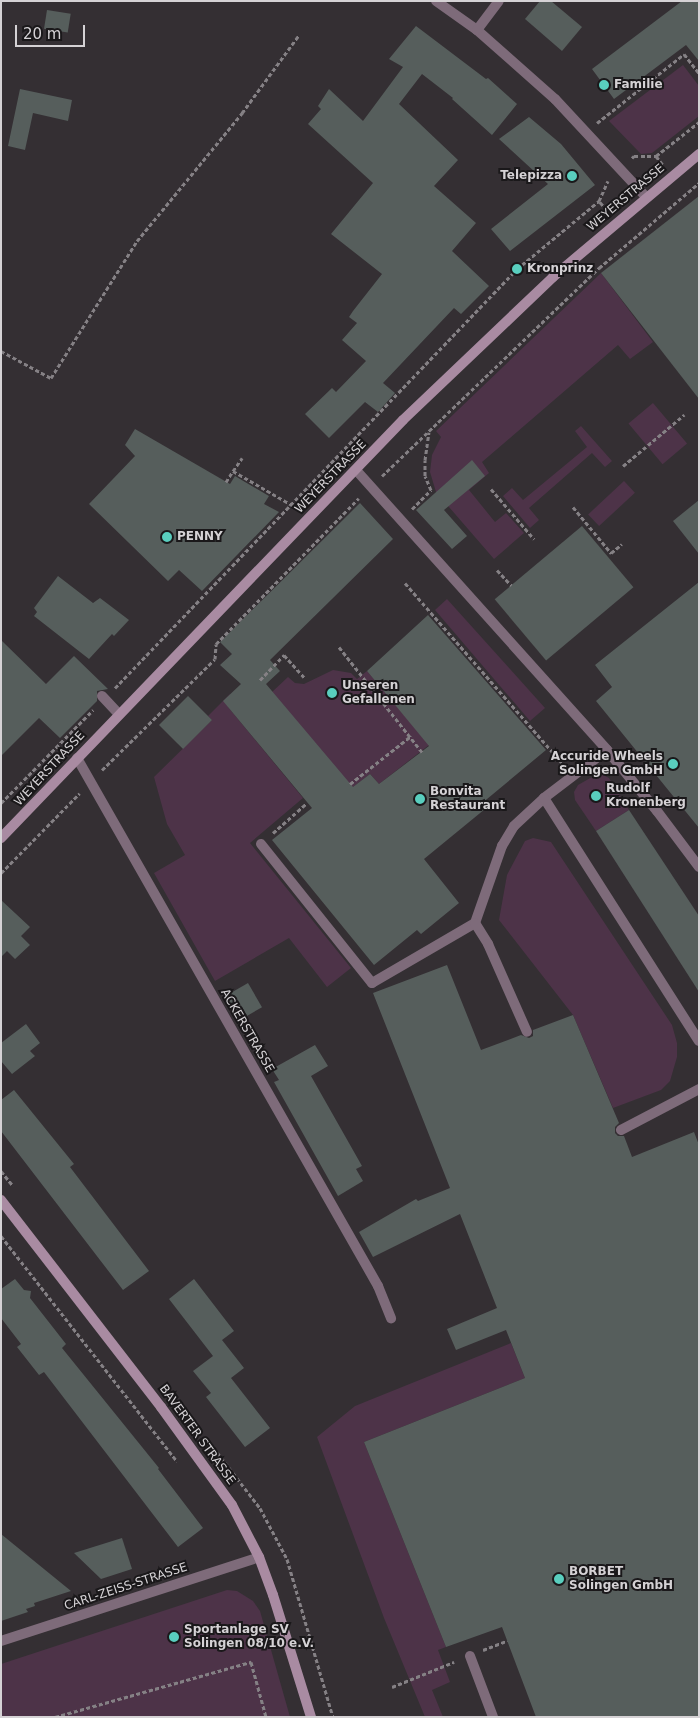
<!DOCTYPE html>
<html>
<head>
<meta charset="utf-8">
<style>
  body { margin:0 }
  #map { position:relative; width:700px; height:1718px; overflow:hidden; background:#342f33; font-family:"DejaVu Sans",sans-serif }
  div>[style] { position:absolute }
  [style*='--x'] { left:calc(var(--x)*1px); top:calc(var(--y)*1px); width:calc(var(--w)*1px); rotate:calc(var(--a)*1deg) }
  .green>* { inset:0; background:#4d3348; transform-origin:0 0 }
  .building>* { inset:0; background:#565e5c; transform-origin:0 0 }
  .path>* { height:3px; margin-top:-1.5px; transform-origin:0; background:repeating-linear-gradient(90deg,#858185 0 4px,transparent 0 6.5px) }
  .lane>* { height:10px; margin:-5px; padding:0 5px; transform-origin:5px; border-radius:5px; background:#7e6b7a }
  .street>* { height:10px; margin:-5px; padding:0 5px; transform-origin:5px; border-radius:5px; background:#7e6b7a }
  .secondary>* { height:10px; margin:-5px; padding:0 5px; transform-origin:5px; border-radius:5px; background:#a98ba2 }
  .dots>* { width:14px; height:14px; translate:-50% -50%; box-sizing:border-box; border:2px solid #1a181a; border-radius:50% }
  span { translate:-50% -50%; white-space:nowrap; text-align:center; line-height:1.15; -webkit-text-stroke:4px #1a181a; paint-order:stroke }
  .poi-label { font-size:12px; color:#d5d2d5; font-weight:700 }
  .left { translate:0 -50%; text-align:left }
  .right { translate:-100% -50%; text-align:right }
  .street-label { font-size:12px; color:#d5d2d5 }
  .frame { position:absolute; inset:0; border:2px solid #d5d2d5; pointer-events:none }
  .scale { position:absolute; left:15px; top:25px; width:70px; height:22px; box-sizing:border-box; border:2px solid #d5d2d5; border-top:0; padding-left:6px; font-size:15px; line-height:18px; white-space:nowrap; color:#d5d2d5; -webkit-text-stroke:4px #1a181a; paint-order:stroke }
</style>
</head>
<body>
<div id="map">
  <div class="green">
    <i style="clip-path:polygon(683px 65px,699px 86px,699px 116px,652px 153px,641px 154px,609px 121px)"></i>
    <i style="clip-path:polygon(601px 273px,653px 342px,630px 359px,618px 345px,482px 462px,489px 473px,469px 490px,495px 522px,506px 513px,524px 533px,494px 559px,436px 492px,430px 472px,432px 455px,441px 437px,436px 431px)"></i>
    <i style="left:653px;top:403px;width:53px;height:32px;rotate:50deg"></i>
    <i style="clip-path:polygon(581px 426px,612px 461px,605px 467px,592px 453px,529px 508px,539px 520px,530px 528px,503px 496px,512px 488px,523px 500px,587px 447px,575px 431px)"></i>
    <i style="left:624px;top:481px;width:16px;height:49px;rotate:47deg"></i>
    <i style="clip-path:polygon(447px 599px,545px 708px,530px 721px,435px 610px)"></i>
    <i style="clip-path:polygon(333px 670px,351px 673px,357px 679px,367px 671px,429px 745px,379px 784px,370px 774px,352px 788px,272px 692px,288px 677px,295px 683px,304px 684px)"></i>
    <i style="clip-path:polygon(230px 694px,235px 700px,228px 707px,303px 798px,250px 843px,351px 968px,327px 987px,289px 938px,215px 981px,154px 873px,185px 855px,167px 824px,154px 777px,212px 720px,208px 716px)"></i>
    <i style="clip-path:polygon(599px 773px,609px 778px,629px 810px,596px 831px,575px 800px,574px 792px,578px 785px)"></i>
    <i style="clip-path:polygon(533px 838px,551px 842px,672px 1025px,677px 1043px,677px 1057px,670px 1081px,661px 1090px,613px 1108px,573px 1015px,499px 920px,507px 875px,525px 841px)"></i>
    <i style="clip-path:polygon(511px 1343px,525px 1378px,364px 1442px,446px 1647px,438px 1650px,450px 1682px,432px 1690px,443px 1717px,425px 1717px,384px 1618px,317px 1437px,355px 1406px)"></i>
    <i style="clip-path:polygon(227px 1590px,237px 1591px,253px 1601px,260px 1611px,290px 1717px,1px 1717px,1px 1664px)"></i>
  </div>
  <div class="building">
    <i style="clip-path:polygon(540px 1px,551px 1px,582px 27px,562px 51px,525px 19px)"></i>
    <i style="clip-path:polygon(682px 1px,699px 1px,699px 61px,686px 45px,614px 99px,592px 69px)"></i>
    <i style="left:47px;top:10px;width:24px;height:19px;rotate:9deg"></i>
    <i style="clip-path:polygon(416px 26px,486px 79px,488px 78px,517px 104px,492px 135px,452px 99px,453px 98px,422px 74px,399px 104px,458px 160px,434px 186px,476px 223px,452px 251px,489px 286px,461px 314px,454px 308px,383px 383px,395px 393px,378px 412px,365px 402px,329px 438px,305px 414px,332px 388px,336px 392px,366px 361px,342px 340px,357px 323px,349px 317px,353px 311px,382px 274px,331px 234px,373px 183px,308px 124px,321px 109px,318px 106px,329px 89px,363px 121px,403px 67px,389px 59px)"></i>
    <i style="clip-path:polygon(20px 89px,72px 100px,68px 121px,33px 113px,25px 150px,8px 146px)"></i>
    <i style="clip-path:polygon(529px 117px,561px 144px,595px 185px,510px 251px,491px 229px,548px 184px,499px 139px)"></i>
    <i style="clip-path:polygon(699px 196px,699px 399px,601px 273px)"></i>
    <i style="clip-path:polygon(135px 429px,230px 484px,235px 476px,245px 482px,269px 496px,264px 504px,279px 512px,202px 591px,179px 570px,168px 581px,89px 504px,135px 456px,125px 445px)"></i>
    <i style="clip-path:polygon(472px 460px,485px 476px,444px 510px,467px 536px,452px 549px,416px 510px)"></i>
    <i style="clip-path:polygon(699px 500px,699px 554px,673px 521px)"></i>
    <i style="clip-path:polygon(360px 503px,393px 539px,270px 660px,280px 671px,266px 684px,353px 787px,370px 774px,379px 784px,429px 746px,367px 671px,428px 615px,546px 750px,481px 804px,485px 809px,424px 859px,459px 903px,421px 934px,417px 930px,374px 965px,272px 840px,312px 808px,223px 701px,241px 684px,220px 665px,232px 654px,220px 642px)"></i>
    <i style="left:582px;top:526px;width:80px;height:114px;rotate:50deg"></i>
    <i style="clip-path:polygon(58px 576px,93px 603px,100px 598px,129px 620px,114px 636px,112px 634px,89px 659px,34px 616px,37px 612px,34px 608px)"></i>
    <i style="clip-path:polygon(699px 582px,699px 828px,596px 701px,612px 687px,595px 665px)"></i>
    <i style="clip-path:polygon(1px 640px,46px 684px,74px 656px,108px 689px,97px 691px,97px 701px,60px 738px,39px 718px,1px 756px)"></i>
    <i style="left:188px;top:696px;width:34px;height:41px;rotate:45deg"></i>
    <i style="clip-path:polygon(629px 810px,699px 916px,699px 992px,596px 831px)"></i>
    <i style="clip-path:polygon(1px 900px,30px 927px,21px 936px,30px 945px,15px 959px,7px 951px,1px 957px)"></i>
    <i style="clip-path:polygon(447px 965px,481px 1050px,521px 1035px,529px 1038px,533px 1036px,533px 1030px,573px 1015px,619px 1123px,615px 1127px,615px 1133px,618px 1136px,624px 1136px,632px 1157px,694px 1132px,699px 1145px,699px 1717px,536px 1717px,502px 1627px,446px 1647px,364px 1442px,525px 1378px,506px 1330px,456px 1350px,447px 1329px,497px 1308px,460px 1214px,373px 1257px,359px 1232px,416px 1199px,418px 1201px,450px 1188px,373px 993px)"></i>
    <i style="left:248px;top:983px;width:28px;height:26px;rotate:60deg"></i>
    <i style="clip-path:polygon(26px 1024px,40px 1043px,30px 1051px,35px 1056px,12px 1074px,1px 1061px,1px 1043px)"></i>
    <i style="clip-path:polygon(315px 1045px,328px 1066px,311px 1076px,362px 1166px,356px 1169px,363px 1181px,338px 1196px,274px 1082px,279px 1080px,272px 1069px)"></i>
    <i style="clip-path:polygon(14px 1090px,74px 1164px,70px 1167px,149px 1271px,123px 1290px,1px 1131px,1px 1100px)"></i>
    <i style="clip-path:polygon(15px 1279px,24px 1290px,31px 1291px,30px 1298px,66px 1344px,62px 1348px,159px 1468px,158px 1469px,203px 1528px,178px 1547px,44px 1372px,39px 1375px,17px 1347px,21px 1344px,1px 1318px,1px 1289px)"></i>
    <i style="clip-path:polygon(194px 1279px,234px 1331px,222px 1340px,244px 1368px,231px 1378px,270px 1428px,245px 1447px,206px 1397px,211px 1393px,193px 1371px,213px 1356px,169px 1299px)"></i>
    <i style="clip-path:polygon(1px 1534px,71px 1591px,34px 1603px,35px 1606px,26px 1609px,28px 1612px,1px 1621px)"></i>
    <i style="clip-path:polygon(122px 1538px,132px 1569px,101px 1579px,74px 1553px)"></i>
  </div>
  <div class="path">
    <i style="--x:597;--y:123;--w:111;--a:-38.4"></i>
    <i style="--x:684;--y:54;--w:24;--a:52"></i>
    <i style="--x:656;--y:156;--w:11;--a:52"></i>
    <i style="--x:632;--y:158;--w:3;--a:-45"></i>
    <i style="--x:634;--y:156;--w:22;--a:0"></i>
    <i style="--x:656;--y:156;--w:55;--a:-38.3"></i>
    <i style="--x:607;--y:210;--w:12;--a:-132"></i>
    <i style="--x:599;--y:201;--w:22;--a:-66"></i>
    <i style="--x:1;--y:351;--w:57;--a:28.4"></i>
    <i style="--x:51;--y:378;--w:162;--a:-57.9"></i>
    <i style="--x:137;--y:241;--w:166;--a:-50.6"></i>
    <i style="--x:242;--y:113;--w:97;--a:-53.8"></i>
    <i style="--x:623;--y:466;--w:80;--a:-39.9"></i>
    <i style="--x:233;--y:471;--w:16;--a:-55"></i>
    <i style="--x:382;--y:476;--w:301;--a:-43.8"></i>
    <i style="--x:599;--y:268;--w:131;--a:-40.4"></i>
    <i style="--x:226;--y:482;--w:13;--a:-58"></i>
    <i style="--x:233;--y:471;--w:68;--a:30"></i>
    <i style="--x:491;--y:489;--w:66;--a:49.3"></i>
    <i style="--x:573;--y:507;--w:60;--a:50.4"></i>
    <i style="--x:611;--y:553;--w:14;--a:-39"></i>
    <i style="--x:412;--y:509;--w:27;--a:-45"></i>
    <i style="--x:431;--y:490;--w:15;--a:-113"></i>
    <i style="--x:425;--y:476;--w:16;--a:-90"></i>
    <i style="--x:425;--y:460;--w:28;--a:-82"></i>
    <i style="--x:497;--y:570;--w:21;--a:47"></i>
    <i style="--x:405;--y:583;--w:240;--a:48.9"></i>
    <i style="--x:339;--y:647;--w:134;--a:51.7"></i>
    <i style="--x:260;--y:680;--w:35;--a:-46"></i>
    <i style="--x:284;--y:655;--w:30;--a:48"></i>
    <i style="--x:115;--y:688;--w:581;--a:-46.19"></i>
    <i style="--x:517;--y:269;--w:107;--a:-39.7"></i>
    <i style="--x:102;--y:770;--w:158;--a:-44.5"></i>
    <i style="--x:215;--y:659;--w:15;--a:-86"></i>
    <i style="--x:216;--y:644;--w:204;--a:-45.6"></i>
    <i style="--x:350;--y:784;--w:78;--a:-38.2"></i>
    <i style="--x:1;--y:803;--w:131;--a:-45.3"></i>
    <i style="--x:273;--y:833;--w:45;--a:-41.4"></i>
    <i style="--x:1;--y:873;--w:112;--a:-45.4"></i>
    <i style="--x:1;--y:1171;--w:19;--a:51"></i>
    <i style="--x:1;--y:1236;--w:286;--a:52"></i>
    <i style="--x:213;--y:1447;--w:77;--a:52.4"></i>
    <i style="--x:260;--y:1508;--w:58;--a:62.1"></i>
    <i style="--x:287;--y:1559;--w:165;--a:73.8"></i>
    <i style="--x:483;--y:1650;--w:26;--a:-21"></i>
    <i style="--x:392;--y:1687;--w:67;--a:-22"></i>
    <i style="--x:55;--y:1717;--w:204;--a:-15.7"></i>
    <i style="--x:251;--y:1662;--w:57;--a:74.7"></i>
  </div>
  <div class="lane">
    <i style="--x:356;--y:470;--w:376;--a:48.1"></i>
    <i style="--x:607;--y:750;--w:79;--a:50.7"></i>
    <i style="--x:657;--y:811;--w:70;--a:53.1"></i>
    <i style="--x:102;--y:696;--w:25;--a:47"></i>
    <i style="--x:544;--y:798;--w:79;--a:-37.3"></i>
    <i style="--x:261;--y:844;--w:178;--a:51.4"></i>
    <i style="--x:372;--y:983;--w:119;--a:-30.2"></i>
    <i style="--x:475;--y:923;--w:82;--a:-70.7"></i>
    <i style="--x:502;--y:846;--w:23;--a:-59"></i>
    <i style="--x:514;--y:826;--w:41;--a:-43"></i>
    <i style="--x:544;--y:798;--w:288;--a:57.5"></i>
    <i style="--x:475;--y:923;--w:25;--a:58"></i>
    <i style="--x:488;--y:944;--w:96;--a:66.1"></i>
    <i style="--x:621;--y:1130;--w:88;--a:-27.7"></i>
    <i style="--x:470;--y:1656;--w:65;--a:69.3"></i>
  </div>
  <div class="street">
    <i style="--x:436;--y:1;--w:50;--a:35.3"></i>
    <i style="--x:477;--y:30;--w:104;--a:41.5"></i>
    <i style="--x:555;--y:99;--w:134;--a:47.1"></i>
    <i style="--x:477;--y:30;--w:36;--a:-53"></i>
    <i style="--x:77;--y:758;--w:608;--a:60.31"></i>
    <i style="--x:378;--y:1286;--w:35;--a:68"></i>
    <i style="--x:1;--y:1641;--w:271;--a:-18"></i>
  </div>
  <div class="secondary">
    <i style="--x:1;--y:838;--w:580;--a:-46.12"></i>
    <i style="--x:403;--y:420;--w:207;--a:-43.6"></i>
    <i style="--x:553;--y:277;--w:191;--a:-40.1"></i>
    <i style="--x:1;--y:1200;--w:262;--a:52.3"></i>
    <i style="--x:161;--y:1407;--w:121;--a:54.1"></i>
    <i style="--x:232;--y:1505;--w:59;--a:62.6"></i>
    <i style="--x:259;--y:1557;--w:40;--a:69.8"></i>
    <i style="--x:273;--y:1595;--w:128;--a:72.7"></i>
  </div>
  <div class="dots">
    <i style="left:604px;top:85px;background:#59cebe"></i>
    <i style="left:572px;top:176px;background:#59cebe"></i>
    <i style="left:517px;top:269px;background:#59cebe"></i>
    <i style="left:167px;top:537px;background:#59cebe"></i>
    <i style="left:332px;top:693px;background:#59cebe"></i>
    <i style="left:673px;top:764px;background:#59cebe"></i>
    <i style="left:596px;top:796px;background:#59cebe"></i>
    <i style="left:420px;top:799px;background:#59cebe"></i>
    <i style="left:559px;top:1579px;background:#59cebe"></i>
    <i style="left:174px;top:1637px;background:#59cebe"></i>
  </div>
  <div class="poi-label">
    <span class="left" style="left:614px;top:85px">Familie</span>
    <span class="right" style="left:562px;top:176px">Telepizza</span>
    <span class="left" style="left:527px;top:269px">Kronprinz</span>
    <span class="left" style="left:177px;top:537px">PENNY</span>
    <span class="left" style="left:342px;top:693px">Unseren<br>Gefallenen</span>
    <span class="right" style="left:663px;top:764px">Accuride Wheels<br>Solingen GmbH</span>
    <span class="left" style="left:606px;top:796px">Rudolf<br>Kronenberg</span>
    <span class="left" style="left:430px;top:799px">Bonvita<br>Restaurant</span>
    <span class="left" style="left:569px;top:1579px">BORBET<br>Solingen GmbH</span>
    <span class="left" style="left:184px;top:1637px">Sportanlage SV<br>Solingen 08/10 e.V.</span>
  </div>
  <div class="street-label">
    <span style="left:626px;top:198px;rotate:-40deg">WEYERSTRASSE</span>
    <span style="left:331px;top:477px;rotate:-46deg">WEYERSTRASSE</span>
    <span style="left:50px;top:769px;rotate:-47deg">WEYERSTRASSE</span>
    <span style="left:247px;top:1031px;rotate:60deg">ACKERSTRASSE</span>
    <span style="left:197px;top:1435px;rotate:54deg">BAVERTER STRASSE</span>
    <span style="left:126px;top:1587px;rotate:-18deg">CARL-ZEISS-STRASSE</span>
  </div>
  <div class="frame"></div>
  <div class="scale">20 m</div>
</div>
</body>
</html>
